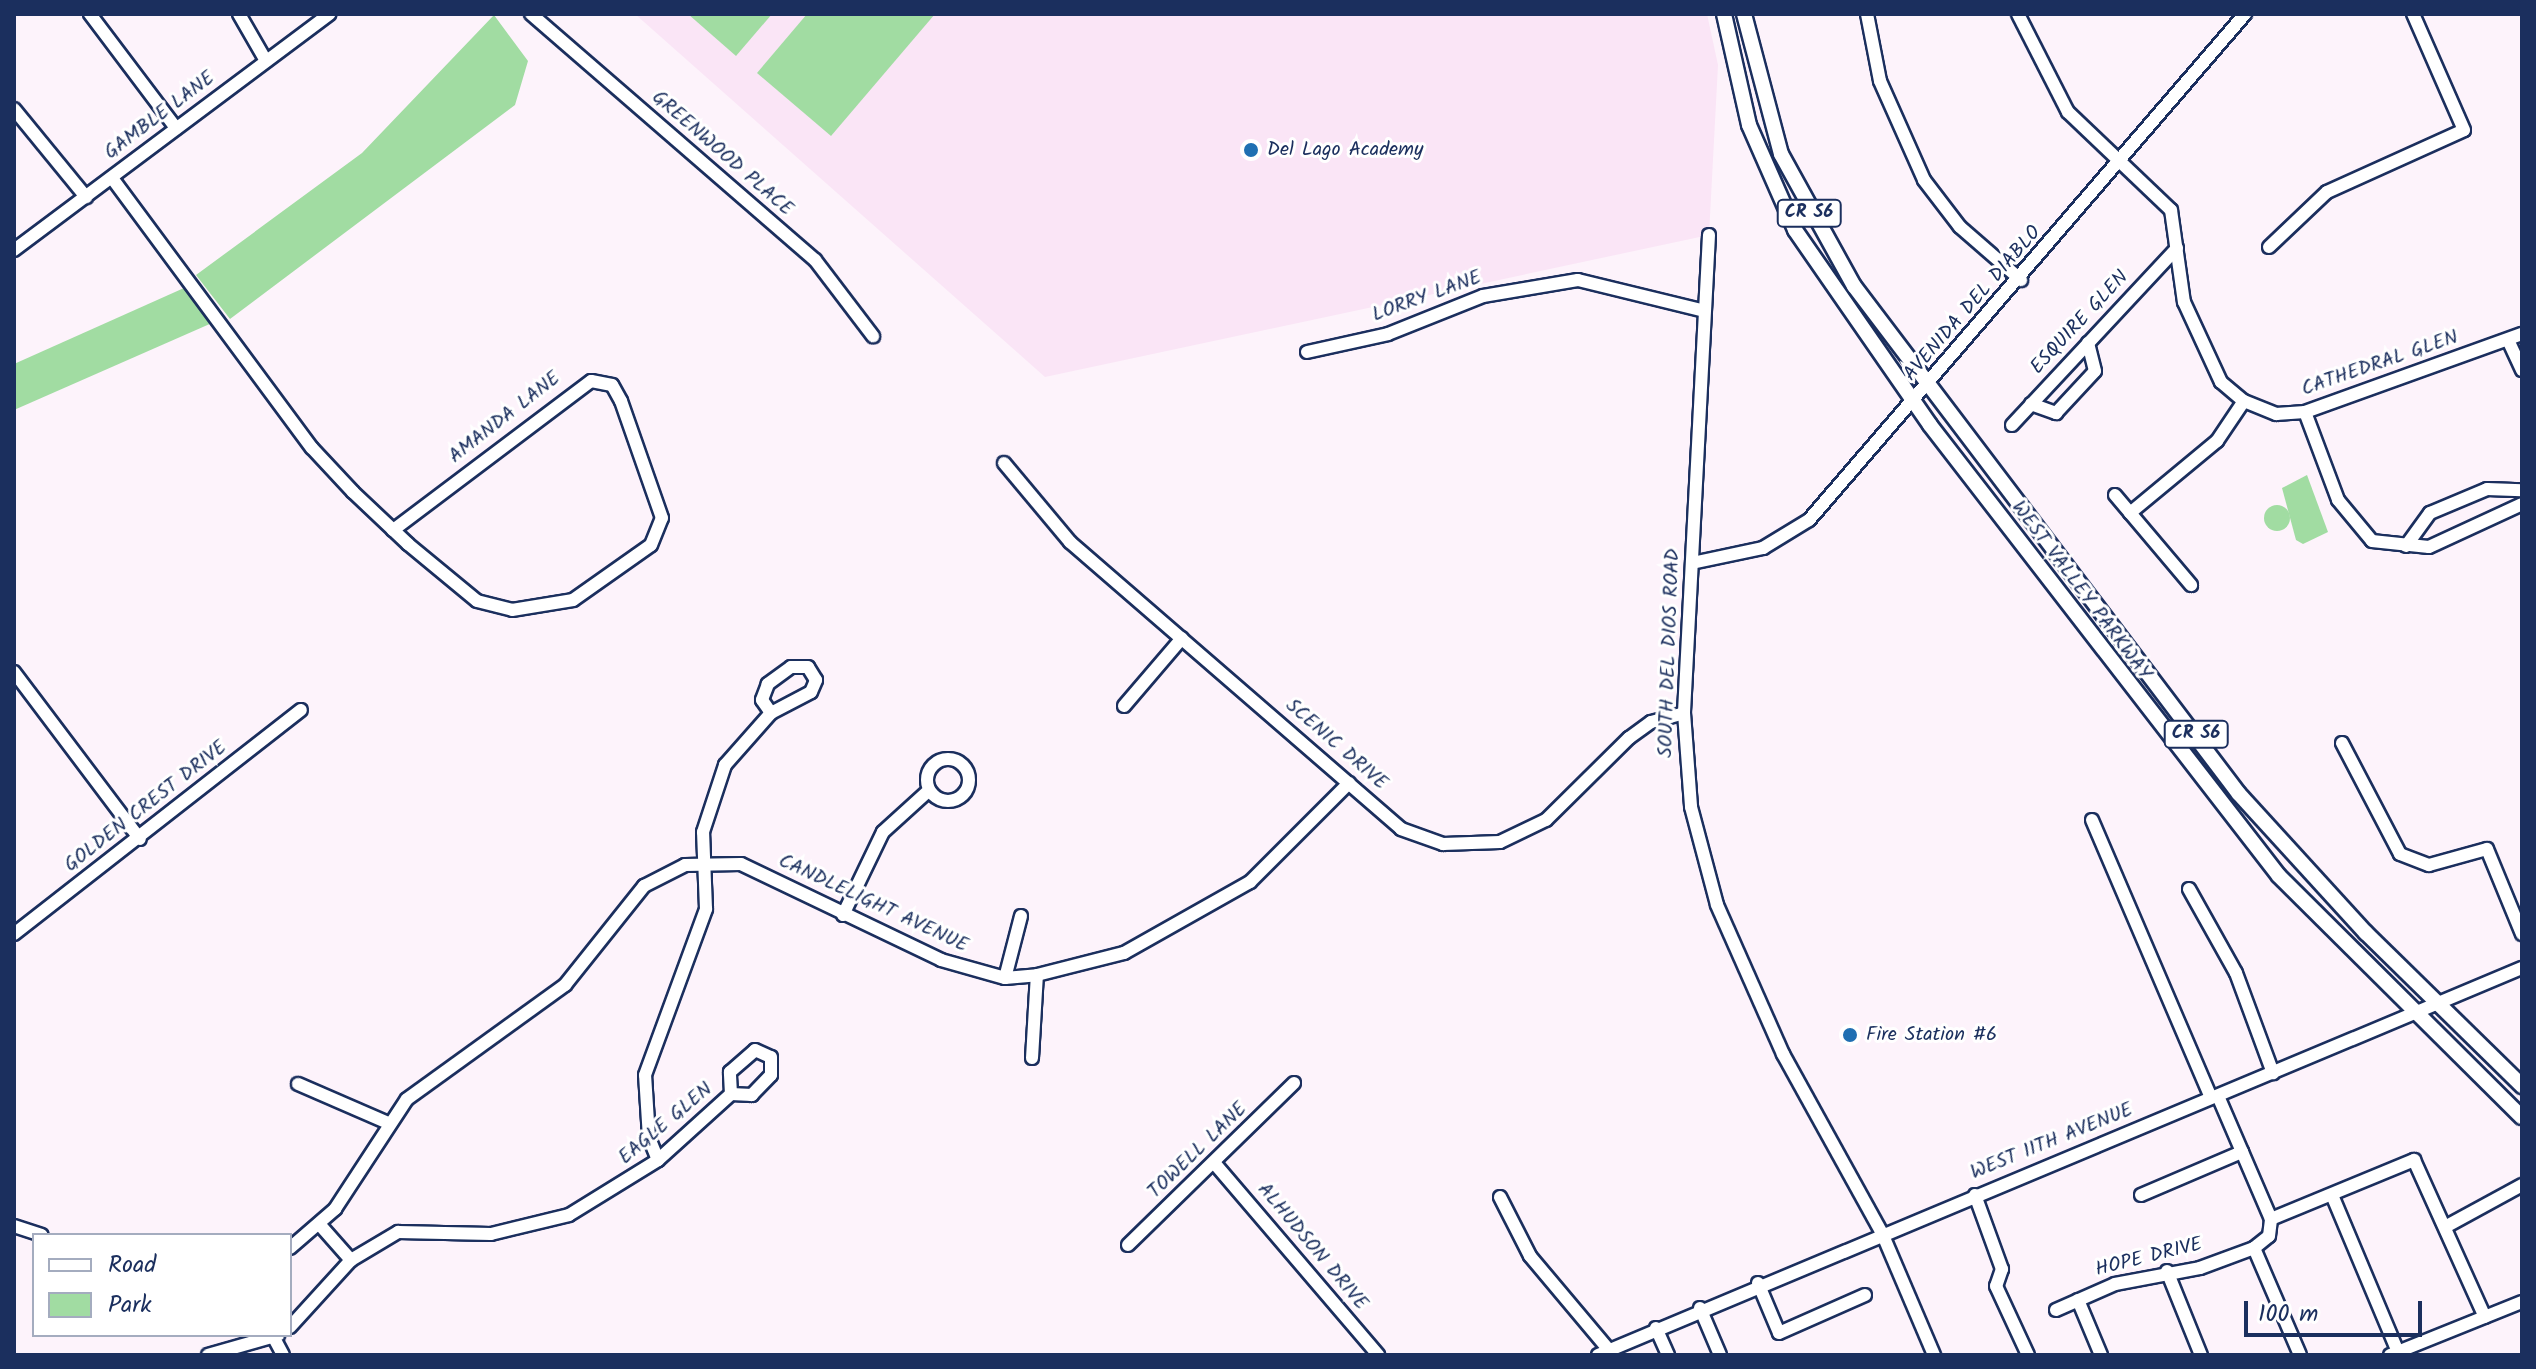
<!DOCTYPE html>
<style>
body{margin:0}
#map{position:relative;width:2536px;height:1369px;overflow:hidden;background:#fdf3fb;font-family:Kalam,sans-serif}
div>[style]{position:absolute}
.built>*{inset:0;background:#fae5f6}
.green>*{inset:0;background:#a1dca2}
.round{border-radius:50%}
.roads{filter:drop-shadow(2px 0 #1b2f5e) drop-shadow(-2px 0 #1b2f5e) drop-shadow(0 2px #1b2f5e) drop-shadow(0 -2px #1b2f5e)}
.minor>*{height:12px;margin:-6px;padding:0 6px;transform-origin:6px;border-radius:6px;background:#fff}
.minor>.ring{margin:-6px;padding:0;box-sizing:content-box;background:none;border:12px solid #fff;border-radius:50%}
.major>*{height:14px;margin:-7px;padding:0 7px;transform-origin:7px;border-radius:7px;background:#fff}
.dots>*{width:22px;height:22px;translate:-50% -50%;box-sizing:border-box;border:4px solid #fff;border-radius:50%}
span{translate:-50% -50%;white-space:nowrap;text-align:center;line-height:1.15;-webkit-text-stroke:6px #fff;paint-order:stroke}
.shield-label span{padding:2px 6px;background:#fff;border:2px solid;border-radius:6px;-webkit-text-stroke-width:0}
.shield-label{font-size:18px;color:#1b2f5e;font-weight:700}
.street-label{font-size:20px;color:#1b2f5e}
.poi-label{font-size:20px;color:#1b2f5e}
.left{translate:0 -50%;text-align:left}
.frame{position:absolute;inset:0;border:16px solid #1b2f5e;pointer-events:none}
.legend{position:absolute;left:32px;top:1233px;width:260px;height:104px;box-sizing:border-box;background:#fff;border:2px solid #a4acbf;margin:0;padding:10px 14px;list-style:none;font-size:24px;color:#1b2f5e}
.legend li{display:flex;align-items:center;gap:16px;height:40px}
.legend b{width:40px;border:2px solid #a4acbf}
.scale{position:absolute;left:2244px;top:1301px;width:178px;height:36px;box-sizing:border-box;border:4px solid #1b2f5e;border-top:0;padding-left:10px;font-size:24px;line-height:28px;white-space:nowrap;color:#1b2f5e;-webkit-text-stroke:6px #fff;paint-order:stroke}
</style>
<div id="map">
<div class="built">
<i style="clip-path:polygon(635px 14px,1707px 14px,1718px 65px,1709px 235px,1045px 377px)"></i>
</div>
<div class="green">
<i style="clip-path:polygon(688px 14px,772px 14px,736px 56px)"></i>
<i style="clip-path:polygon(807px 14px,935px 14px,831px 136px,757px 73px)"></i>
<i style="clip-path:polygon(494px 15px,528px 61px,515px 105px,230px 319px,196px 275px,362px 153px)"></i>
<i style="clip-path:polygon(184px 288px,212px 323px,14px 410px,14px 364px)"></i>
<i style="clip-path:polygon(2307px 475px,2328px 532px,2303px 544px,2296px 540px,2282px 488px)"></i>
<i class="round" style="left:2264px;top:505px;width:26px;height:26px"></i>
</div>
<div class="roads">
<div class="minor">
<i style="left:90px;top:14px;width:143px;rotate:53deg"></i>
<i style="left:239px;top:14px;width:54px;rotate:60.1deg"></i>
<i style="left:531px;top:14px;width:376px;rotate:40.9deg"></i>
<i style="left:815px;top:260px;width:96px;rotate:52.7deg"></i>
<i style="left:1867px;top:14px;width:68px;rotate:79deg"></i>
<i style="left:1880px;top:81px;width:108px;rotate:66deg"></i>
<i style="left:1924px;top:180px;width:59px;rotate:52.5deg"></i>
<i style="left:1960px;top:227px;width:81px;rotate:41deg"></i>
<i style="left:2018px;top:14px;width:110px;rotate:63deg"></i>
<i style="left:2068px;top:112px;width:142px;rotate:43.6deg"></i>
<i style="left:2171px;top:210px;width:93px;rotate:82deg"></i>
<i style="left:2184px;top:302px;width:88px;rotate:65.2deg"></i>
<i style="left:2221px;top:382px;width:30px;rotate:40deg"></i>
<i style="left:2244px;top:401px;width:35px;rotate:22deg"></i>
<i style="left:2276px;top:414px;width:29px;rotate:-4deg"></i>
<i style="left:2305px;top:412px;width:231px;rotate:-19.8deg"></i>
<i style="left:14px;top:109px;width:114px;rotate:50.7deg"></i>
<i style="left:112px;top:178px;width:336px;rotate:53.5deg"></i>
<i style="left:312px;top:448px;width:60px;rotate:47deg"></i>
<i style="left:353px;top:492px;width:76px;rotate:43.4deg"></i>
<i style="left:408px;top:544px;width:89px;rotate:39.6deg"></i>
<i style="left:477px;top:601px;width:36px;rotate:14deg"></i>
<i style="left:512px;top:610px;width:62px;rotate:-9.3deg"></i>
<i style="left:573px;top:600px;width:95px;rotate:-35.2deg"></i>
<i style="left:651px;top:545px;width:29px;rotate:-68deg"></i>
<i style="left:662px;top:518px;width:124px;rotate:-109.3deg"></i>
<i style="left:621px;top:401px;width:18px;rotate:-119deg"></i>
<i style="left:612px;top:385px;width:21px;rotate:-169deg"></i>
<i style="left:591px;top:381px;width:248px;rotate:143deg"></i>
<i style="left:1709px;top:235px;width:479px;rotate:93deg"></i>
<i style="left:1684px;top:713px;width:94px;rotate:85.7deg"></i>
<i style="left:1691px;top:807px;width:101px;rotate:75.1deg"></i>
<i style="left:1717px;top:905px;width:163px;rotate:66.1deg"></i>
<i style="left:1783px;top:1054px;width:205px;rotate:61.1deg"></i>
<i style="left:1882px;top:1233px;width:133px;rotate:66.9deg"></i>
<i style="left:2269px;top:247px;width:80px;rotate:-43.5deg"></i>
<i style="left:2327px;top:192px;width:150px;rotate:-24.3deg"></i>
<i style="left:2464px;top:130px;width:127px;rotate:-113.7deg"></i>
<i style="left:14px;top:250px;width:394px;rotate:-36.8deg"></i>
<i style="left:2509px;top:342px;width:31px;rotate:65deg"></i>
<i style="left:1307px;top:352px;width:83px;rotate:-12.5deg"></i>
<i style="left:1388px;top:334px;width:102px;rotate:-21.8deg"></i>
<i style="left:1483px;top:296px;width:96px;rotate:-9.6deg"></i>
<i style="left:1578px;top:280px;width:127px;rotate:13.7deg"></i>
<i style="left:2031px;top:404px;width:27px;rotate:20deg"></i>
<i style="left:2056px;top:413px;width:57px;rotate:-47.1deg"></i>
<i style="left:2095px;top:371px;width:29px;rotate:-104deg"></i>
<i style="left:2305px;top:412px;width:94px;rotate:69.4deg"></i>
<i style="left:2338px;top:500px;width:53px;rotate:50.3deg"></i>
<i style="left:2372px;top:541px;width:57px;rotate:6deg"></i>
<i style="left:2429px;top:547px;width:102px;rotate:-24.8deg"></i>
<i style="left:2012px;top:425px;width:242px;rotate:-47deg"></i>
<i style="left:1004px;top:463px;width:103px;rotate:50.1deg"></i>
<i style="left:1070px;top:542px;width:438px;rotate:40.9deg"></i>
<i style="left:1401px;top:829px;width:45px;rotate:19.7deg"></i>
<i style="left:1443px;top:844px;width:57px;rotate:-2deg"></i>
<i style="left:1500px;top:842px;width:51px;rotate:-25.6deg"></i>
<i style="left:1546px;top:820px;width:117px;rotate:-44.7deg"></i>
<i style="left:1629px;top:738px;width:27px;rotate:-36deg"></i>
<i style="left:1651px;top:722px;width:34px;rotate:-15deg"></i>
<i style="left:2115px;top:495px;width:118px;rotate:49.8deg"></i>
<i style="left:2130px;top:513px;width:113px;rotate:-39.6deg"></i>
<i style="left:2217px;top:441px;width:48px;rotate:-56deg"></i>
<i style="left:2406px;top:546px;width:41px;rotate:-54deg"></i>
<i style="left:2430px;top:513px;width:62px;rotate:-22.8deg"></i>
<i style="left:2487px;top:489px;width:35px;rotate:2deg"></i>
<i style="left:1692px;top:563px;width:73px;rotate:-11.9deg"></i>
<i style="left:1763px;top:548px;width:54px;rotate:-31.3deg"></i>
<i style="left:1809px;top:520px;width:668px;rotate:-49.25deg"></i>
<i style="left:14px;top:672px;width:209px;rotate:53deg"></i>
<i style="left:1124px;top:706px;width:89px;rotate:-49.5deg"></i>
<i style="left:2342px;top:743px;width:125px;rotate:62.4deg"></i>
<i style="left:2400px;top:854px;width:31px;rotate:21deg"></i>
<i style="left:2429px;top:865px;width:60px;rotate:-15.4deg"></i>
<i style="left:2487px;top:849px;width:92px;rotate:67.6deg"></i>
<i class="ring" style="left:927px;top:759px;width:30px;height:30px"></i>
<i style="left:2092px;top:820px;width:302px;rotate:66.8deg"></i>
<i style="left:2189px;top:889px;width:96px;rotate:60.8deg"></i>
<i style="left:2236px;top:973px;width:107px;rotate:69.7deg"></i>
<i style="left:843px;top:915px;width:92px;rotate:-64.3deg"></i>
<i style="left:883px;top:832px;width:58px;rotate:-42.2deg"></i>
<i style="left:14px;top:934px;width:364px;rotate:-38deg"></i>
<i style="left:1005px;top:978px;width:64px;rotate:-75.5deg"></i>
<i style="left:755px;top:1050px;width:17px;rotate:24deg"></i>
<i style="left:771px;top:1057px;width:18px;rotate:90deg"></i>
<i style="left:771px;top:1075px;width:28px;rotate:134deg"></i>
<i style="left:752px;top:1095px;width:21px;rotate:-177deg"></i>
<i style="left:731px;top:1094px;width:22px;rotate:-93deg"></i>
<i style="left:730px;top:1072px;width:33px;rotate:-41deg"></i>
<i style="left:1032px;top:1058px;width:83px;rotate:-86.6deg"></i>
<i style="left:298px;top:1084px;width:96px;rotate:23.4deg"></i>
<i style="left:2218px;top:1096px;width:134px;rotate:66.7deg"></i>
<i style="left:658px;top:1160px;width:24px;rotate:-112deg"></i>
<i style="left:649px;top:1138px;width:63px;rotate:-93.6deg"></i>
<i style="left:645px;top:1075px;width:177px;rotate:-69.8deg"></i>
<i style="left:706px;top:909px;width:77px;rotate:-92.2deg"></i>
<i style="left:703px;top:832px;width:71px;rotate:-71.8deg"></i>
<i style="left:725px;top:765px;width:69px;rotate:-48.5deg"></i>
<i style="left:771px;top:713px;width:45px;rotate:-27.7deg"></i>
<i style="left:811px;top:692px;width:13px;rotate:-67deg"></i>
<i style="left:816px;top:680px;width:15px;rotate:-122deg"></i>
<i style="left:808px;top:667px;width:17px;rotate:180deg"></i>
<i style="left:791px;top:667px;width:29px;rotate:144deg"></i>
<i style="left:768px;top:684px;width:17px;rotate:111deg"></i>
<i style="left:762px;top:700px;width:16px;rotate:55deg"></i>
<i style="left:1216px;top:1165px;width:250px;rotate:49.5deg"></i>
<i style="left:1975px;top:1195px;width:79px;rotate:70deg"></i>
<i style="left:2002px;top:1269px;width:18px;rotate:109deg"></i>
<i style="left:1996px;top:1286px;width:76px;rotate:65.1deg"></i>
<i style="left:2141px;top:1195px;width:110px;rotate:-23.1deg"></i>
<i style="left:2332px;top:1195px;width:170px;rotate:67.2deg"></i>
<i style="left:1500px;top:1197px;width:66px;rotate:63deg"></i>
<i style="left:1530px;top:1256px;width:123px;rotate:50deg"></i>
<i style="left:320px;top:1225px;width:47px;rotate:48.5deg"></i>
<i style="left:14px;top:1226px;width:29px;rotate:18deg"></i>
<i style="left:2445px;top:1227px;width:88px;rotate:-28.6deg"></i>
<i style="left:1128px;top:1245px;width:232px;rotate:-44.3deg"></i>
<i style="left:290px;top:1248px;width:60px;rotate:-40.9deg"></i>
<i style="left:335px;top:1209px;width:131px;rotate:-56.8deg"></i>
<i style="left:407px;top:1099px;width:195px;rotate:-35.8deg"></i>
<i style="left:565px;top:985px;width:127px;rotate:-51.4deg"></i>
<i style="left:644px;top:886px;width:46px;rotate:-27.1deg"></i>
<i style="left:685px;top:865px;width:56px;rotate:-1deg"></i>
<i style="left:741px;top:864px;width:222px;rotate:25.6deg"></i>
<i style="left:941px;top:960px;width:66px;rotate:15.7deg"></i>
<i style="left:1005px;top:978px;width:32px;rotate:-5deg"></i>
<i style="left:1037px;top:975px;width:90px;rotate:-14.2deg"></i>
<i style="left:1124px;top:953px;width:145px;rotate:-29.4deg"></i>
<i style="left:1250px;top:882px;width:140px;rotate:-45deg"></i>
<i style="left:2254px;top:1248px;width:116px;rotate:66.7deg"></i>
<i style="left:2167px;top:1271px;width:91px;rotate:68deg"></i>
<i style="left:1758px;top:1283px;width:54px;rotate:67.2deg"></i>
<i style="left:1779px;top:1333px;width:94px;rotate:-23.8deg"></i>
<i style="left:2078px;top:1300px;width:60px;rotate:67.3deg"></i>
<i style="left:1700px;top:1308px;width:51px;rotate:66.9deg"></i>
<i style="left:2056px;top:1310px;width:64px;rotate:-23.8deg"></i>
<i style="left:2115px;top:1284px;width:86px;rotate:-10.7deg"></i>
<i style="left:2200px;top:1268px;width:58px;rotate:-20.3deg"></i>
<i style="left:2254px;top:1248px;width:19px;rotate:-39deg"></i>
<i style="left:2269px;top:1236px;width:17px;rotate:-83deg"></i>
<i style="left:2271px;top:1219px;width:155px;rotate:-22.4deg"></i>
<i style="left:2414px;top:1160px;width:172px;rotate:65.7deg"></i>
<i style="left:290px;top:1327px;width:91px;rotate:-47.7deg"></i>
<i style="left:351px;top:1260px;width:55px;rotate:-30.8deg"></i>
<i style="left:398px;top:1232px;width:93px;rotate:1.2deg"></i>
<i style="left:491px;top:1234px;width:80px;rotate:-13.7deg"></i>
<i style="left:569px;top:1215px;width:105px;rotate:-31.7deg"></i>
<i style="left:658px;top:1160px;width:98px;rotate:-42.1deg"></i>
<i style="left:1656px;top:1328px;width:30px;rotate:66deg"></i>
<i style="left:274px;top:1338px;width:19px;rotate:62deg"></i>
<i style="left:208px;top:1355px;width:73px;rotate:-15.9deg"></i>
<i style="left:1598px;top:1355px;width:1002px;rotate:-22.73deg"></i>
<i style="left:2390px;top:1355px;width:142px;rotate:-21.9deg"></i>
</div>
<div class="major">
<i style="left:1724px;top:14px;width:114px;rotate:77.3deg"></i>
<i style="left:1749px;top:125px;width:115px;rotate:66.3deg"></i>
<i style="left:1795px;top:230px;width:237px;rotate:55.3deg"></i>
<i style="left:1930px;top:425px;width:570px;rotate:52.27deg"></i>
<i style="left:2279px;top:876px;width:342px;rotate:44.8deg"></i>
<i style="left:1744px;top:14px;width:145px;rotate:75.2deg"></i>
<i style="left:1781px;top:154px;width:151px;rotate:61.1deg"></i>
<i style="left:1854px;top:286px;width:637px;rotate:52.84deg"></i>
<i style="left:2239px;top:794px;width:188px;rotate:47.6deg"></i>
<i style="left:2366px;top:933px;width:219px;rotate:44.4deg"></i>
</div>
</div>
<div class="dots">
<i style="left:1251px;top:150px;background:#1f6fb2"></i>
<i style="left:1850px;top:1035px;background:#1f6fb2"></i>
</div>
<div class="shield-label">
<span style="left:1809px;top:213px">CR S6</span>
<span style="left:2196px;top:734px">CR S6</span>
</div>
<div class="street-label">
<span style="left:160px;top:116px;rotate:-37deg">GAMBLE LANE</span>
<span style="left:722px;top:154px;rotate:41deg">GREENWOOD PLACE</span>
<span style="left:1427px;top:297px;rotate:-20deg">LORRY LANE</span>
<span style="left:1973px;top:304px;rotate:-49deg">AVENIDA DEL DIABLO</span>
<span style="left:2080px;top:323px;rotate:-47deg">ESQUIRE GLEN</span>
<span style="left:2380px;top:364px;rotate:-19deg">CATHEDRAL GLEN</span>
<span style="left:505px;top:418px;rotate:-38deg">AMANDA LANE</span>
<span style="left:2081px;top:591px;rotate:53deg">WEST VALLEY PARKWAY</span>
<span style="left:1670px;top:653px;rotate:-88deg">SOUTH DEL DIOS ROAD</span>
<span style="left:1336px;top:745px;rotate:41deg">SCENIC DRIVE</span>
<span style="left:146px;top:807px;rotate:-38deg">GOLDEN CREST DRIVE</span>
<span style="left:873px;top:904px;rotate:25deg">CANDLELIGHT AVENUE</span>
<span style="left:666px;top:1124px;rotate:-40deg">EAGLE GLEN</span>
<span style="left:2052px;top:1142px;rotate:-22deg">WEST 11TH AVENUE</span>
<span style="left:1198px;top:1151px;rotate:-44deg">TOWELL LANE</span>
<span style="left:1312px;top:1247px;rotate:50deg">ALHUDSON DRIVE</span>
<span style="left:2149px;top:1258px;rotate:-14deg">HOPE DRIVE</span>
</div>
<div class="poi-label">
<span class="left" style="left:1267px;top:150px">Del Lago Academy</span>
<span class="left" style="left:1866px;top:1035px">Fire Station #6</span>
</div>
<div class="frame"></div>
<ul class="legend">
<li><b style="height:10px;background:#fff"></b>Road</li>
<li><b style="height:22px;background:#a1dca2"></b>Park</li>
</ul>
<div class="scale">100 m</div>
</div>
